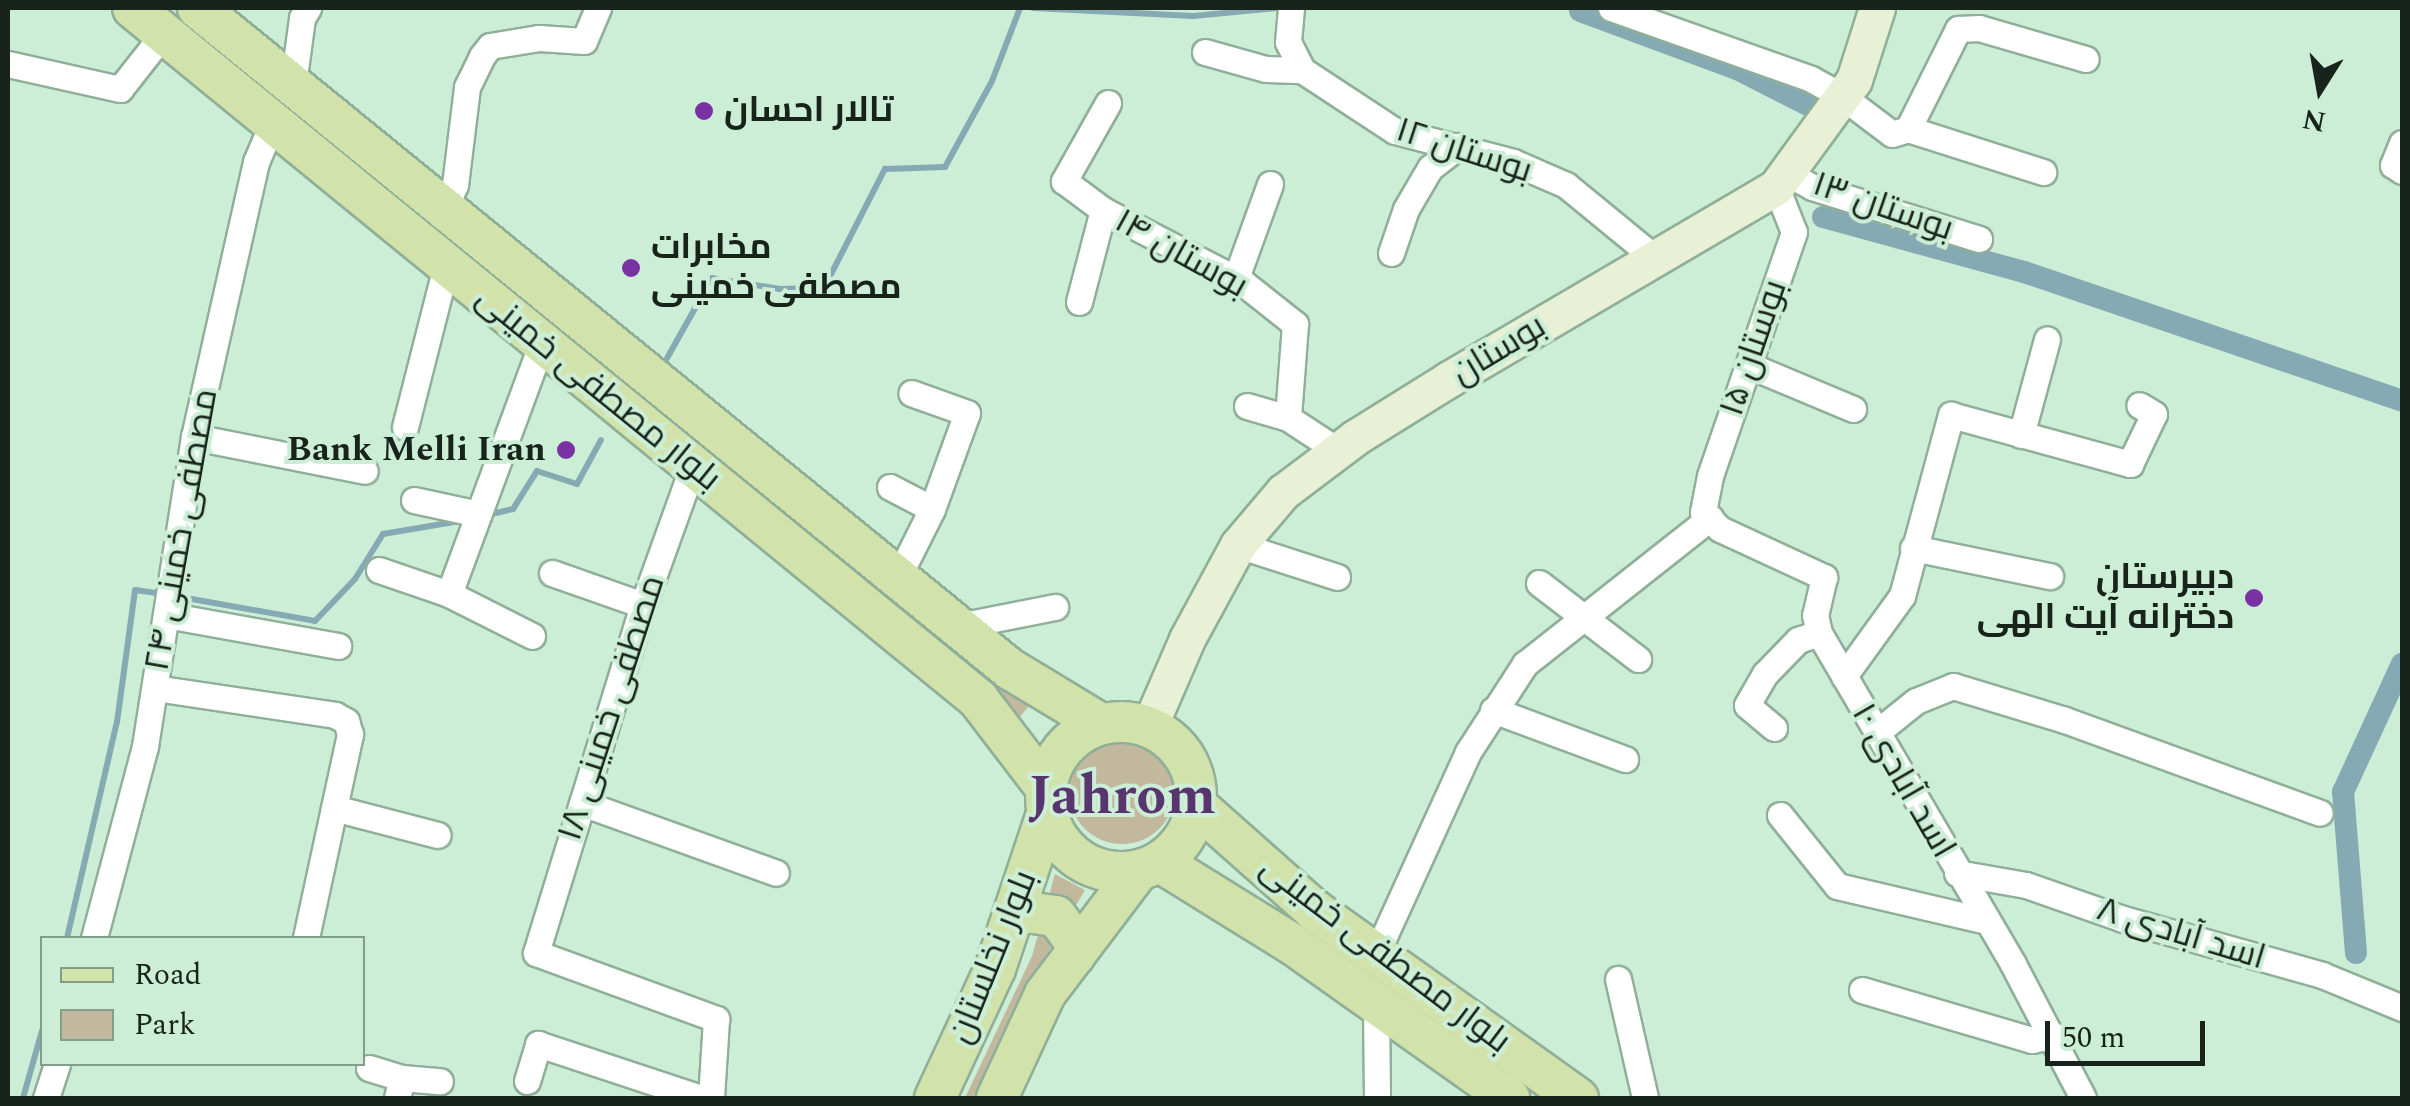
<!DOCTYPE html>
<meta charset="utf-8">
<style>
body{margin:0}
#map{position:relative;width:2410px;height:1106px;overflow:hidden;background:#cdeed6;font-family:Spectral,Cairo,serif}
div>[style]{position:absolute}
.green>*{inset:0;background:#c1b89d}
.round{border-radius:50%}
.stream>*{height:6px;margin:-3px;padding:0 3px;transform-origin:3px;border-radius:3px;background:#85aab4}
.canal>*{height:22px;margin:-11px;padding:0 11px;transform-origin:11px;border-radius:11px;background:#85aab4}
.roads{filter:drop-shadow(2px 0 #90af99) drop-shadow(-2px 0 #90af99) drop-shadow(0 2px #90af99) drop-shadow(0 -2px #90af99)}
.minor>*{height:25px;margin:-12.5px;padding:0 12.5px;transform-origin:12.5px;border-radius:12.5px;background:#fff}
.secondary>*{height:35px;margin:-17.5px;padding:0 17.5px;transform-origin:17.5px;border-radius:17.5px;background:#e8f1d5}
.primary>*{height:40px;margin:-20px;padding:0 20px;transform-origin:20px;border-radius:20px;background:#d1e2aa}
.primary>.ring{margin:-20px;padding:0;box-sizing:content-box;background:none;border:40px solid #d1e2aa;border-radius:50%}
.dots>*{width:28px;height:28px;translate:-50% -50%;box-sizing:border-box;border:5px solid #cdeed6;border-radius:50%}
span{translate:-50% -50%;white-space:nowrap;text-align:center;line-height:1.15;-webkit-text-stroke:8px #cdeed6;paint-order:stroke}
.poi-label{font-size:35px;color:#17231b;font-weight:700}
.left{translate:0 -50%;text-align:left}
.right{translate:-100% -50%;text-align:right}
.street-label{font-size:35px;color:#17231b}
.town-label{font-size:55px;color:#58356e;font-weight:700}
.frame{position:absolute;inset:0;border:10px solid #17231b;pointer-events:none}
.legend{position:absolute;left:40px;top:936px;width:325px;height:130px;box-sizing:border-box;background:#cdeed6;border:2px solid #849d8b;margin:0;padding:12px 18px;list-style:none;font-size:30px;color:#17231b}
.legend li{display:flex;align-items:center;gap:20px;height:50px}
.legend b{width:50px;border:2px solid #849d8b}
.north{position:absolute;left:2270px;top:40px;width:100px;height:100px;-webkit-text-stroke:8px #cdeed6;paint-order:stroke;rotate:191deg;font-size:28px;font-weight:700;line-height:40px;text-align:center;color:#17231b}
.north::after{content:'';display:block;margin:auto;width:35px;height:45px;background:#17231b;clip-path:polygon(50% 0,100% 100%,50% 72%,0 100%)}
.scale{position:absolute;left:2045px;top:1021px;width:160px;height:45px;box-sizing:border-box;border:5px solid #17231b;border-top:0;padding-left:12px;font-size:30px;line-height:35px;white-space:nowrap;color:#17231b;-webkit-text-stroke:8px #cdeed6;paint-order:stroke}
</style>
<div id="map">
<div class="green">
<i style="clip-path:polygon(188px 20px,610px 372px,1030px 704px,1017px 721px,178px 30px)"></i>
<i class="round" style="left:1069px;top:738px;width:106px;height:106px"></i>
<i style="clip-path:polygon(1055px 874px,1085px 890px,1043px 961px,978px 1098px,965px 1098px,1032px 956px)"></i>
</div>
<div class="stream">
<i style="left:1033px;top:8px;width:160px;rotate:2.9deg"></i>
<i style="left:1193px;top:16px;width:84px;rotate:-5.4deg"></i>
<i style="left:666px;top:360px;width:94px;rotate:-60.7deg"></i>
<i style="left:712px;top:278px;width:69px;rotate:9.2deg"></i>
<i style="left:780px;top:289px;width:44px;rotate:-1.3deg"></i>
<i style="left:824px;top:288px;width:134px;rotate:-62.9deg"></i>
<i style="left:885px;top:169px;width:60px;rotate:-1.9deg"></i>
<i style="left:945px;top:167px;width:98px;rotate:-61.3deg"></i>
<i style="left:992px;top:81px;width:78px;rotate:-69deg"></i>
<i style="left:487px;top:515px;width:27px;rotate:-13deg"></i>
<i style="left:513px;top:509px;width:45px;rotate:-57.7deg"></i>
<i style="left:537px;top:471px;width:42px;rotate:18deg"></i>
<i style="left:577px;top:484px;width:50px;rotate:-61.4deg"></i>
<i style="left:175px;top:596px;width:142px;rotate:10.1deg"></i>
<i style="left:315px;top:621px;width:58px;rotate:-46.4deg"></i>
<i style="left:355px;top:579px;width:53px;rotate:-58.1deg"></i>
<i style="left:383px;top:534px;width:78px;rotate:-9.6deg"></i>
<i style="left:67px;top:938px;width:222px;rotate:-77deg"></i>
<i style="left:117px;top:722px;width:133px;rotate:-82.2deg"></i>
<i style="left:135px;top:590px;width:28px;rotate:8deg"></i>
<i style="left:23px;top:1098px;width:70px;rotate:-74.2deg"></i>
</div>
<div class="canal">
<i style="left:1580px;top:11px;width:167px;rotate:20.3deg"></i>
<i style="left:1737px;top:69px;width:80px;rotate:26.9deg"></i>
<i style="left:1823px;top:217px;width:208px;rotate:15.3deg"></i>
<i style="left:2024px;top:272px;width:399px;rotate:18.8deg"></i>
<i style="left:2356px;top:953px;width:162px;rotate:-94.6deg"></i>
<i style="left:2343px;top:792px;width:141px;rotate:-65.3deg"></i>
</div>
<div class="roads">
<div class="minor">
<i style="left:1291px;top:8px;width:34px;rotate:95deg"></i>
<i style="left:1288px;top:42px;width:31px;rotate:63deg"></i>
<i style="left:1611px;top:8px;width:212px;rotate:19.5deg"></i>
<i style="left:1811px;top:79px;width:37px;rotate:29deg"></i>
<i style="left:1843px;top:97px;width:61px;rotate:37.1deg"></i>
<i style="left:1892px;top:134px;width:17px;rotate:-17deg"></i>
<i style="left:1908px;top:129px;width:142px;rotate:17.7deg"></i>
<i style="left:1205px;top:52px;width:63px;rotate:15.6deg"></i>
<i style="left:1266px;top:69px;width:36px;rotate:2deg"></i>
<i style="left:1302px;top:70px;width:111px;rotate:33.3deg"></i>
<i style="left:1395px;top:131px;width:122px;rotate:14.7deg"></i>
<i style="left:1513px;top:162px;width:58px;rotate:23.5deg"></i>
<i style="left:1566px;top:185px;width:115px;rotate:39.4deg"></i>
<i style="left:8px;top:64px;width:115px;rotate:12.6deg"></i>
<i style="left:120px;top:89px;width:71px;rotate:-51.8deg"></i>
<i style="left:293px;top:84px;width:67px;rotate:-82.2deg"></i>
<i style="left:302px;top:18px;width:12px;rotate:-59deg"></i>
<i style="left:1108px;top:103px;width:90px;rotate:119.4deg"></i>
<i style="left:1064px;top:181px;width:49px;rotate:36.6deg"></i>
<i style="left:1103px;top:210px;width:157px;rotate:27.4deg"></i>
<i style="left:1242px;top:282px;width:68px;rotate:38.4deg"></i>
<i style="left:1295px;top:324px;width:94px;rotate:94.3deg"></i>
<i style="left:1908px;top:129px;width:112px;rotate:-63.4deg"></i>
<i style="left:1958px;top:29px;width:21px;rotate:-3deg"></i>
<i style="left:1979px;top:28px;width:111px;rotate:16.2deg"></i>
<i style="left:2402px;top:143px;width:24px;rotate:112deg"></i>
<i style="left:2393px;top:165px;width:11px;rotate:34deg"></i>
<i style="left:1787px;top:173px;width:29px;rotate:29deg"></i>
<i style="left:1812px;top:187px;width:175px;rotate:17.3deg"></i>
<i style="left:1776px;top:187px;width:48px;rotate:68.2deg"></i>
<i style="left:1794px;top:232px;width:258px;rotate:109deg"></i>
<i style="left:1710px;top:476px;width:37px;rotate:101deg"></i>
<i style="left:1703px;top:512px;width:24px;rotate:45deg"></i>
<i style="left:1720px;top:529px;width:115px;rotate:24.8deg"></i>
<i style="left:1824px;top:577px;width:39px;rotate:103deg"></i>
<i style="left:1815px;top:615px;width:18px;rotate:77deg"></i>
<i style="left:1819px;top:633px;width:384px;rotate:59.6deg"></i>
<i style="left:2013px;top:964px;width:151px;rotate:62.4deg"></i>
<i style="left:445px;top:208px;width:25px;rotate:-67deg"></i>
<i style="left:455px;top:185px;width:99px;rotate:-83deg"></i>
<i style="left:467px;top:87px;width:34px;rotate:-64deg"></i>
<i style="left:482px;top:56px;width:13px;rotate:-51deg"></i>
<i style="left:490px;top:46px;width:50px;rotate:-9.3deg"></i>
<i style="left:539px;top:38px;width:45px;rotate:3.8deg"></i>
<i style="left:584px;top:41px;width:36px;rotate:-67deg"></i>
<i style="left:1391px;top:253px;width:46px;rotate:-71.2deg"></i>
<i style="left:1406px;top:209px;width:48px;rotate:-59.7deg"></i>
<i style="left:1430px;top:168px;width:36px;rotate:-38deg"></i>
<i style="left:1236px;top:278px;width:100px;rotate:-70.1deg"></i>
<i style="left:1079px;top:302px;width:95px;rotate:-75.4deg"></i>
<i style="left:1748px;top:365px;width:114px;rotate:22.7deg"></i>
<i style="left:1247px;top:406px;width:43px;rotate:16.3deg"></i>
<i style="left:1288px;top:418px;width:62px;rotate:33.2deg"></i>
<i style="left:405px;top:427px;width:166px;rotate:-75.7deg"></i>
<i style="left:2021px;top:435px;width:99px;rotate:-74.8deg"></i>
<i style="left:194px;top:437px;width:174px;rotate:11.2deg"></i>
<i style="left:693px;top:466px;width:148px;rotate:109.8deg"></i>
<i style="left:643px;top:605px;width:364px;rotate:107.1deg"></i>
<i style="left:536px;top:953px;width:192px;rotate:20.1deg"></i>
<i style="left:716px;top:1019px;width:79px;rotate:93.6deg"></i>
<i style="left:890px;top:487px;width:47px;rotate:27.6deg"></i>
<i style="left:414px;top:500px;width:66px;rotate:12.3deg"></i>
<i style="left:1238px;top:545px;width:104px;rotate:17.9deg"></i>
<i style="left:1913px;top:548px;width:140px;rotate:11.6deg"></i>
<i style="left:379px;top:570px;width:74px;rotate:18.9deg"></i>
<i style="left:449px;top:594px;width:93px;rotate:26.8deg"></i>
<i style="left:552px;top:573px;width:96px;rotate:19.4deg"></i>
<i style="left:898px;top:577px;width:76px;rotate:-63.4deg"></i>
<i style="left:932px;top:509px;width:102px;rotate:-70deg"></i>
<i style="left:967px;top:413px;width:59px;rotate:-160.3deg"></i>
<i style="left:1539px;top:583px;width:125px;rotate:37.5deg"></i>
<i style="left:449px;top:594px;width:269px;rotate:-69.7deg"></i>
<i style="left:166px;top:615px;width:175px;rotate:10.2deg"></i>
<i style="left:958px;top:626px;width:99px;rotate:-11.1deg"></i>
<i style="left:1844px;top:676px;width:99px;rotate:-54.1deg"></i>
<i style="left:1902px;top:596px;width:188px;rotate:-74.9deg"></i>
<i style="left:1951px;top:415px;width:186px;rotate:15.3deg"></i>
<i style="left:2130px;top:464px;width:55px;rotate:-64.4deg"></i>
<i style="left:2154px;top:414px;width:17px;rotate:-149deg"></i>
<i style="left:155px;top:688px;width:182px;rotate:8.5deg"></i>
<i style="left:335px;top:715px;width:13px;rotate:29deg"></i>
<i style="left:346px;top:721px;width:14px;rotate:73deg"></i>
<i style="left:350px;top:734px;width:209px;rotate:102.2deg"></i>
<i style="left:1493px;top:710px;width:141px;rotate:20.4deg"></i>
<i style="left:1774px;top:728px;width:35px;rotate:-140deg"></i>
<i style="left:1747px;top:705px;width:36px;rotate:-60deg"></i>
<i style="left:1765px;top:674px;width:47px;rotate:-45.9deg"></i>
<i style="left:1798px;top:640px;width:22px;rotate:-18deg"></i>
<i style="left:1876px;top:733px;width:51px;rotate:-38.7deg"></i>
<i style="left:1916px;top:701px;width:40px;rotate:-22deg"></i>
<i style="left:1953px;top:686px;width:117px;rotate:16.9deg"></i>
<i style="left:2065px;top:720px;width:271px;rotate:20deg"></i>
<i style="left:582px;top:803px;width:206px;rotate:19.8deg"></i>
<i style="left:334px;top:808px;width:107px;rotate:14.6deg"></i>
<i style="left:1780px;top:815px;width:91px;rotate:51.2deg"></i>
<i style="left:1837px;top:886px;width:153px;rotate:13.2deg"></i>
<i style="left:1957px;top:873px;width:70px;rotate:9.9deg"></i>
<i style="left:2026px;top:885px;width:103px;rotate:19.3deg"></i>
<i style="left:2123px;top:919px;width:207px;rotate:15.7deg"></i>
<i style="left:2322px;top:975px;width:87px;rotate:22.4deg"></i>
<i style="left:94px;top:938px;width:199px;rotate:-75.1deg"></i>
<i style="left:145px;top:746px;width:313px;rotate:-81deg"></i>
<i style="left:194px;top:437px;width:282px;rotate:-77.3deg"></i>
<i style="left:256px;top:162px;width:43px;rotate:-67deg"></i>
<i style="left:1376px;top:954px;width:222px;rotate:-65.5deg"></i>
<i style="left:1468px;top:752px;width:105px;rotate:-57.1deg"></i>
<i style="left:1525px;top:664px;width:236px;rotate:-38.3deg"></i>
<i style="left:1618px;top:979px;width:122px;rotate:77.2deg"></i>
<i style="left:1862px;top:990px;width:177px;rotate:16.4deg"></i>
<i style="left:2032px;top:1040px;width:22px;rotate:-13deg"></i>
<i style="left:1376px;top:1003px;width:95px;rotate:89.4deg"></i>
<i style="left:369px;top:1068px;width:34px;rotate:17deg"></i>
<i style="left:402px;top:1078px;width:21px;rotate:104deg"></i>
<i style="left:402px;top:1078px;width:38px;rotate:5deg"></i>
<i style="left:527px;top:1081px;width:39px;rotate:-73deg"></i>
<i style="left:538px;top:1044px;width:172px;rotate:18.3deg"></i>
<i style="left:46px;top:1098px;width:36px;rotate:-72deg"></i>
</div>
<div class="secondary">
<i style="left:1149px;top:727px;width:96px;rotate:-66.6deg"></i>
<i style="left:1187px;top:639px;width:107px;rotate:-61.5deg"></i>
<i style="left:1238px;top:545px;width:70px;rotate:-49.7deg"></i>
<i style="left:1283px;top:492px;width:91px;rotate:-37deg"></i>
<i style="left:1356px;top:437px;width:110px;rotate:-31.9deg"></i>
<i style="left:1449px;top:379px;width:379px;rotate:-30.4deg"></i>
<i style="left:1776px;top:187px;width:132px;rotate:-53.9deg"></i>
<i style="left:1854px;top:80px;width:76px;rotate:-72.3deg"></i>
</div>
<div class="primary">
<i style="left:133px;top:8px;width:1092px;rotate:39.27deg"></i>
<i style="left:978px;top:699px;width:112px;rotate:52.6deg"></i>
<i style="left:198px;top:8px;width:1047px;rotate:39.15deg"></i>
<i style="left:1010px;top:669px;width:106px;rotate:31.1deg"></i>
<i class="ring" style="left:1046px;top:722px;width:110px;height:110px"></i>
<i style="left:1197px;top:806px;width:157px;rotate:41.6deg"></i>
<i style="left:1314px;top:910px;width:324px;rotate:35.5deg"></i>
<i style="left:1160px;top:862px;width:158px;rotate:31.8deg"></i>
<i style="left:1294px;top:945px;width:264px;rotate:35.4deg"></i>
<i style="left:1013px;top:918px;width:14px;rotate:-25deg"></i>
<i style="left:1026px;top:912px;width:30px;rotate:8deg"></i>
<i style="left:1056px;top:916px;width:30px;rotate:53deg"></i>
<i style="left:1074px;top:940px;width:15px;rotate:86deg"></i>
<i style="left:935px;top:1098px;width:142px;rotate:-65.1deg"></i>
<i style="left:995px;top:969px;width:163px;rotate:-71.5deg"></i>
<i style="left:997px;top:1098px;width:115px;rotate:-65.2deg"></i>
<i style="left:1045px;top:994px;width:154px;rotate:-52.9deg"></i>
</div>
</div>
<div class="dots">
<i style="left:704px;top:111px;background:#7a31a3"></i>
<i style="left:631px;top:268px;background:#7a31a3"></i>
<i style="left:566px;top:450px;background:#7a31a3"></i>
<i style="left:2254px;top:598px;background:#7a31a3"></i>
</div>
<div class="poi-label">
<span class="left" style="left:724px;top:111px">تالار احسان</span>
<span class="left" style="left:651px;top:268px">مخابرات<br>مصطفی خمینی</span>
<span class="right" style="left:546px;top:450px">Bank Melli Iran</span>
<span class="right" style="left:2234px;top:598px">دبیرستان<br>دخترانه آیت الهی</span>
</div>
<div class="street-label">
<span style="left:1464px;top:151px;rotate:18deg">۱۲ بوستان</span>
<span style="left:1883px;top:207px;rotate:19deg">بوستان ۱۳</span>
<span style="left:1181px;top:254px;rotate:29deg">بوستان ۱۴</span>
<span style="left:1754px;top:348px;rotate:-71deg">بوستان ۱۵</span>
<span style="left:1499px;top:350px;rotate:-31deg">بوستان</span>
<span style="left:598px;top:389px;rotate:39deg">بلوار مصطفی خمینی</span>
<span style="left:182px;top:530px;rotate:-80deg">مصطفی خمینی ۲۴</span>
<span style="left:612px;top:708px;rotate:-72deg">مصطفی خمینی ۱۸</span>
<span style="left:1903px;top:781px;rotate:60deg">اسد آبادی ۱۰</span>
<span style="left:2181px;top:934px;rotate:17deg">اسد آبادی ۸</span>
<span style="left:1385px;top:955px;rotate:37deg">بلوار مصطفی خمینی</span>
<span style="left:993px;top:957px;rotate:-68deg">بلوار نخلستان</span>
</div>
<div class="town-label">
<span style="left:1122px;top:797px">Jahrom</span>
</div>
<div class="frame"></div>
<ul class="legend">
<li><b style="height:12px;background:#d1e2aa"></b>Road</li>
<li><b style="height:28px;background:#c1b89d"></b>Park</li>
</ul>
<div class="north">N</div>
<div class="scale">50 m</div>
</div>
